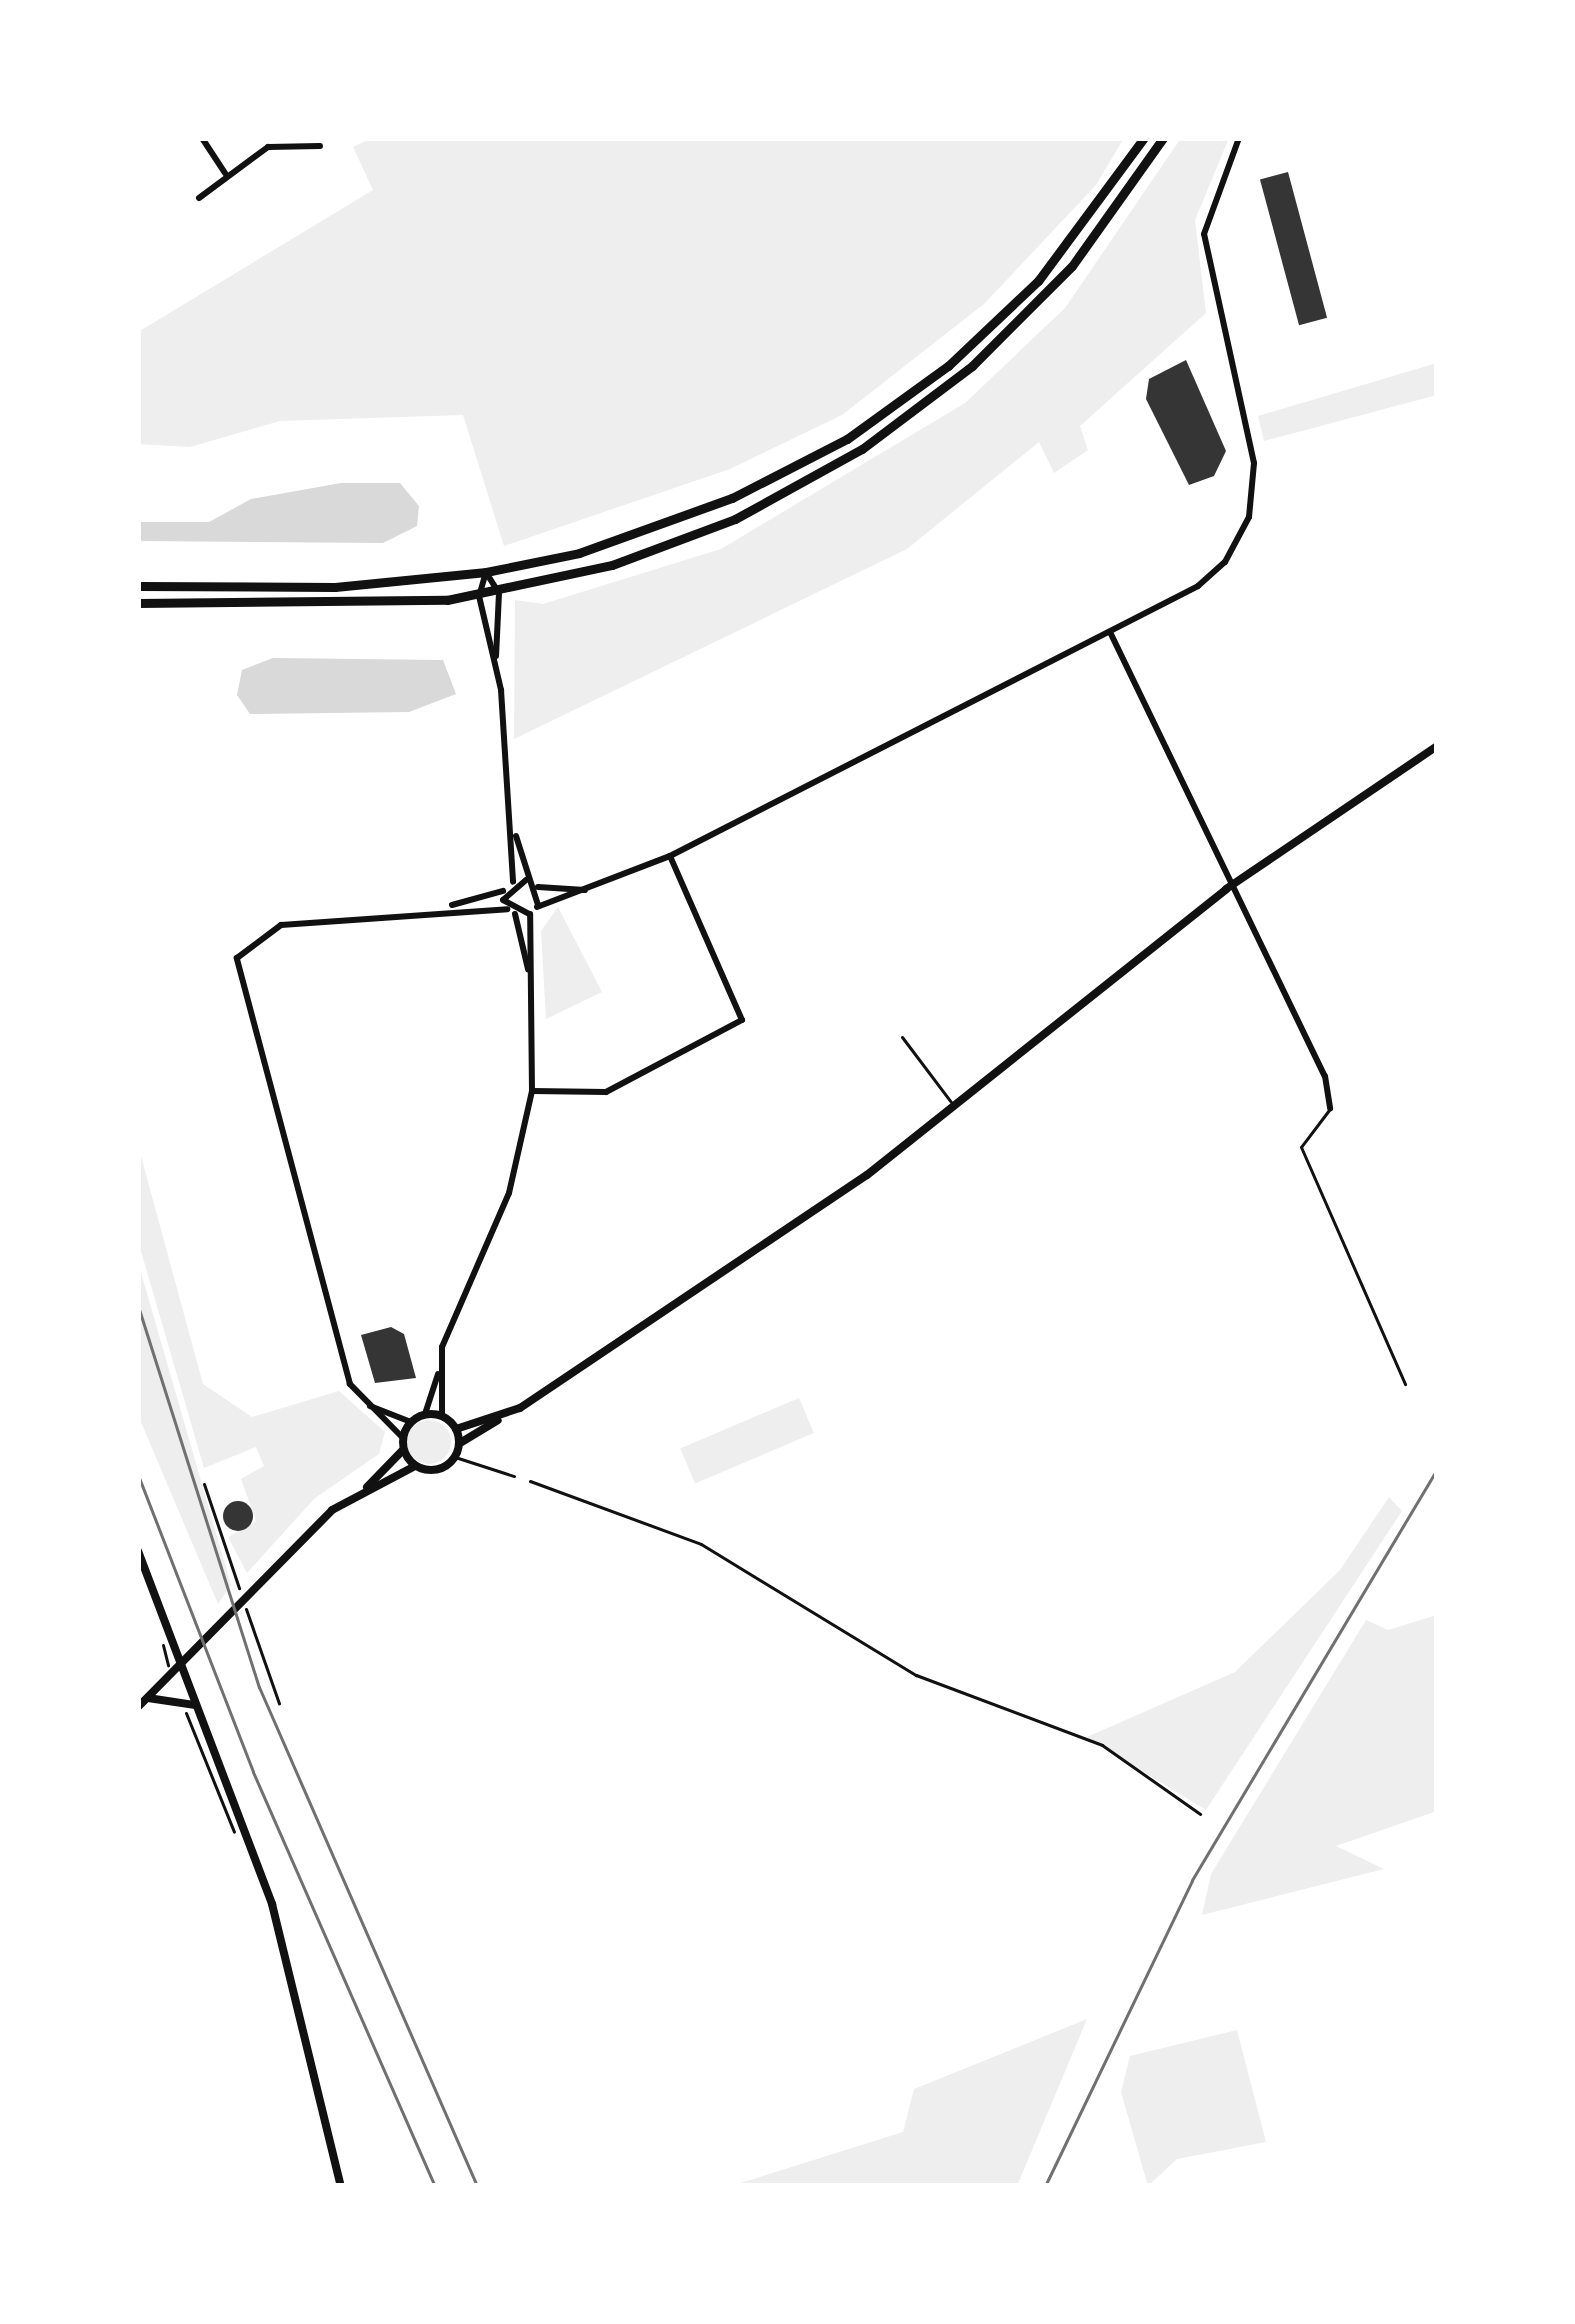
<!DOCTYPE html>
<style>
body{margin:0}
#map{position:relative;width:1575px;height:2324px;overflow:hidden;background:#fff;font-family:Rubik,sans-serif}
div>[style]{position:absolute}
.green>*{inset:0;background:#eee;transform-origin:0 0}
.round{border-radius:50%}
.water>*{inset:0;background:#d9d9d9}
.building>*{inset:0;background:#353535;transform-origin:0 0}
.path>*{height:3px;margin:-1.5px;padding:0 1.5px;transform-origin:1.5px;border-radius:1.5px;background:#111}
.service>*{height:3px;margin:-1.5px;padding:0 1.5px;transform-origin:1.5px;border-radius:1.5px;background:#111}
.minor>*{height:6px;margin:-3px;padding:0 3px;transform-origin:3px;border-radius:3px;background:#111}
.tertiary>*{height:8px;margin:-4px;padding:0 4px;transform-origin:4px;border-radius:4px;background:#111}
.tertiary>.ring{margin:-4px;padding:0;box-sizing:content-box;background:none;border:8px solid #111;border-radius:50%}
.secondary>*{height:8px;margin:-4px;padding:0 4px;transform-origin:4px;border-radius:4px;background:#111}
.primary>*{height:9px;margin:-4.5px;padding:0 4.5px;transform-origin:4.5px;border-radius:4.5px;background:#111}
.tram>*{height:3px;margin:-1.5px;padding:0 1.5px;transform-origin:1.5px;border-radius:1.5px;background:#707070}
.rail>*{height:3px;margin:-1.5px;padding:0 1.5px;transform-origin:1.5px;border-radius:1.5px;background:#707070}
span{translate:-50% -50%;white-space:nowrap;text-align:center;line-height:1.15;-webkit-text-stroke:9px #fff;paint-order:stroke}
.frame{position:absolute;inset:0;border:141px solid #fff;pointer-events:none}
</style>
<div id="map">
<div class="green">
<i style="clip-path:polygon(372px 138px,1124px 138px,1096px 185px,984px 304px,842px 415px,730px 469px,504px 546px,463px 415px,280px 421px,190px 447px,138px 444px,138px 332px,373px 190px,353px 147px)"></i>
<i style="clip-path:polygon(1181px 138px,1229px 138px,1195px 220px,1206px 313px,1080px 426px,1088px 450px,1054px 473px,1039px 442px,907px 549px,514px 739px,515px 600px,543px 604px,721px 549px,965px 403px,1065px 308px)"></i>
<i style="clip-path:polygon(1437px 363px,1437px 395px,1264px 441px,1258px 416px)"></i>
<i style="clip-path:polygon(558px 907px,602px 992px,546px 1019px,541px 931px)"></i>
<i style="clip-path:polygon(138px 1145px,203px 1384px,252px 1417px,339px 1391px,385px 1432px,379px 1454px,315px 1498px,247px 1573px,228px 1537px,256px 1521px,241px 1479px,264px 1466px,256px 1447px,204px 1468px,138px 1241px)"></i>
<i style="clip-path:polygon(138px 1262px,231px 1585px,218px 1604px,138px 1415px)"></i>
<i style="left:799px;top:1398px;width:38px;height:129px;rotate:67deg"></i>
<i class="round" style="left:407px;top:1420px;width:44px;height:44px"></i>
<i style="clip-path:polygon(1389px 1497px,1402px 1511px,1206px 1810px,1087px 1737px,1235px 1672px,1340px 1570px)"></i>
<i style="clip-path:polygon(1437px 1615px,1437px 1811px,1336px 1846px,1384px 1869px,1202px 1915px,1211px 1874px,1366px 1620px,1388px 1630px)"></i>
<i style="clip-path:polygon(1087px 2019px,1017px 2186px,731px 2186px,903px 2132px,914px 2089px)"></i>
<i style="clip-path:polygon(1237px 2030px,1266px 2142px,1177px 2159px,1148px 2186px,1121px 2092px,1130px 2056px)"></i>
</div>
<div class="water">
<i style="clip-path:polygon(341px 483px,400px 483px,419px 506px,417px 526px,383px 543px,140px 541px,140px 522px,209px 522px,251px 499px)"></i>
<i style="clip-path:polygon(273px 658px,443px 660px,456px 694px,409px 712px,250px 714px,237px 695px,242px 670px)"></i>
</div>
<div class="building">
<i style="left:1288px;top:172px;width:151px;height:29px;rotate:75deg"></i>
<i style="clip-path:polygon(1186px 360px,1226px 451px,1214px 476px,1189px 485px,1146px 399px,1149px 379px)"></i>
<i style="clip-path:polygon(391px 1327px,404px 1334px,416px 1378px,375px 1383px,361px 1335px)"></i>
<i class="round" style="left:223px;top:1501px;width:30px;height:30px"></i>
</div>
<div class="path">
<i style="left:530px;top:1481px;width:182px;rotate:20.2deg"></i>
<i style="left:701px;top:1544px;width:252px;rotate:31.4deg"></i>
<i style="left:916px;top:1675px;width:199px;rotate:20.6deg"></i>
<i style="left:1102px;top:1745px;width:120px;rotate:35.1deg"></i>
<i style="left:204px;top:1484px;width:110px;rotate:71.4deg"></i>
<i style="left:246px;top:1609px;width:100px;rotate:70.7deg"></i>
<i style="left:163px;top:1645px;width:21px;rotate:76deg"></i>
<i style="left:186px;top:1713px;width:128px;rotate:68deg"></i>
</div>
<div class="service">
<i style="left:902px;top:1037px;width:81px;rotate:53deg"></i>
<i style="left:1329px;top:1110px;width:46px;rotate:127.1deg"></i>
<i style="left:1301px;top:1147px;width:259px;rotate:66.3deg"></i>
<i style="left:455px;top:1457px;width:62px;rotate:17.9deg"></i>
</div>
<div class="minor">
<i style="left:202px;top:138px;width:42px;rotate:56.7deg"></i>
<i style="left:199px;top:198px;width:86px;rotate:-36.5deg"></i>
<i style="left:268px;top:147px;width:52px;rotate:-1.1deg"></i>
<i style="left:486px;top:572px;width:25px;rotate:106deg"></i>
<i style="left:479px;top:596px;width:97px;rotate:76.8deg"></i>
<i style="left:501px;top:690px;width:192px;rotate:86.4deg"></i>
<i style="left:487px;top:574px;width:22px;rotate:58deg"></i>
<i style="left:499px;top:593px;width:63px;rotate:92.7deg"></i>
<i style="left:1110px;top:632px;width:493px;rotate:64.2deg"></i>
<i style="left:1325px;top:1076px;width:33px;rotate:81deg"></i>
<i style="left:516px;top:836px;width:72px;rotate:72.3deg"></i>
<i style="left:526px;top:880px;width:30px;rotate:139deg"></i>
<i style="left:503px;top:900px;width:30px;rotate:28deg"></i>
<i style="left:538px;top:887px;width:47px;rotate:3.7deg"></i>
<i style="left:452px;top:905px;width:53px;rotate:-15.4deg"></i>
<i style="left:537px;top:907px;width:142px;rotate:-21deg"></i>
<i style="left:670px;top:856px;width:593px;rotate:-27.08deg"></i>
<i style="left:1198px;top:586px;width:36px;rotate:-42deg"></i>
<i style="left:1225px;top:562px;width:51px;rotate:-61.9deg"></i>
<i style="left:1249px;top:517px;width:54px;rotate:-84.7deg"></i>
<i style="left:1254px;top:463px;width:234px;rotate:-102.3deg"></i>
<i style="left:1204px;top:234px;width:102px;rotate:-70deg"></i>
<i style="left:515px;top:914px;width:57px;rotate:76.7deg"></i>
<i style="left:532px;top:1091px;width:74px;rotate:0.8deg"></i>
<i style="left:606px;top:1092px;width:154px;rotate:-27.9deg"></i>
<i style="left:742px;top:1020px;width:179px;rotate:-113.7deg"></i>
<i style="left:370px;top:1406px;width:44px;rotate:21.3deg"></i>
<i style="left:425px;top:1414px;width:42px;rotate:-72deg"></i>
<i style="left:442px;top:1416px;width:69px;rotate:-90deg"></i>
<i style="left:442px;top:1347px;width:168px;rotate:-66.5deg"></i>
<i style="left:509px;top:1193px;width:105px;rotate:-77.3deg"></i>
<i style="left:532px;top:1091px;width:177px;rotate:-90.6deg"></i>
<i style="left:403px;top:1438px;width:76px;rotate:-134.5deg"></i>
<i style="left:350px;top:1384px;width:441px;rotate:-104.9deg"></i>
<i style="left:237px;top:958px;width:55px;rotate:-36.9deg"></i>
<i style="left:281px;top:925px;width:227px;rotate:-4deg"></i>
</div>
<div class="tertiary">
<i class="ring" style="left:403px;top:1414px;width:48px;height:48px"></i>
<i style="left:456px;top:1429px;width:67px;rotate:-18.2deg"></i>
<i style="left:520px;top:1408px;width:418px;rotate:-33.9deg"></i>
<i style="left:867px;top:1175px;width:459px;rotate:-38.5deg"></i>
<i style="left:1226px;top:889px;width:255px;rotate:-34.1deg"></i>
<i style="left:460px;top:1443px;width:44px;rotate:-31.2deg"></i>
<i style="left:367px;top:1487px;width:50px;rotate:-45.8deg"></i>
<i style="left:148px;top:1698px;width:48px;rotate:8.5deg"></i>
<i style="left:138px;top:1707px;width:276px;rotate:-45.4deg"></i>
<i style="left:332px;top:1510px;width:94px;rotate:-27.9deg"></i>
</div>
<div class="secondary">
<i style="left:138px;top:1551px;width:378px;rotate:69.2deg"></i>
<i style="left:272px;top:1904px;width:290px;rotate:76.3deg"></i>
</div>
<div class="primary">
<i style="left:138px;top:586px;width:197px;rotate:0.3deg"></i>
<i style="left:335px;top:587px;width:152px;rotate:-5.7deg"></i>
<i style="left:486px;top:572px;width:95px;rotate:-11.5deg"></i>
<i style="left:579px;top:553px;width:163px;rotate:-19.8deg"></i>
<i style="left:732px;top:498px;width:129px;rotate:-27.2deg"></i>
<i style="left:847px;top:439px;width:125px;rotate:-35.9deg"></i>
<i style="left:948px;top:366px;width:124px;rotate:-43.4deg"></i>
<i style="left:1038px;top:281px;width:178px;rotate:-53.5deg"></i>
<i style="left:138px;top:603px;width:309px;rotate:-0.6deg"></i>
<i style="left:447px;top:600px;width:169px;rotate:-12deg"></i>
<i style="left:612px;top:565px;width:131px;rotate:-20.5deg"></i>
<i style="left:735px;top:519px;width:145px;rotate:-28.9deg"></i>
<i style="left:862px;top:449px;width:138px;rotate:-37deg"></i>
<i style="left:972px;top:366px;width:141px;rotate:-45deg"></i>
<i style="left:1072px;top:266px;width:157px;rotate:-54.6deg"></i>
</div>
<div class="tram">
<i style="left:138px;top:1306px;width:400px;rotate:72.4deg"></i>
<i style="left:259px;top:1687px;width:545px;rotate:66.4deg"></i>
</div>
<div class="rail">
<i style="left:138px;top:1475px;width:318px;rotate:68.8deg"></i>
<i style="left:253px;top:1772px;width:452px;rotate:66.3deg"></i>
<i style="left:1045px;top:2186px;width:339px;rotate:-64.3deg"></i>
<i style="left:1192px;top:1880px;width:478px;rotate:-59.2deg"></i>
</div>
<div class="frame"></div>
</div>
